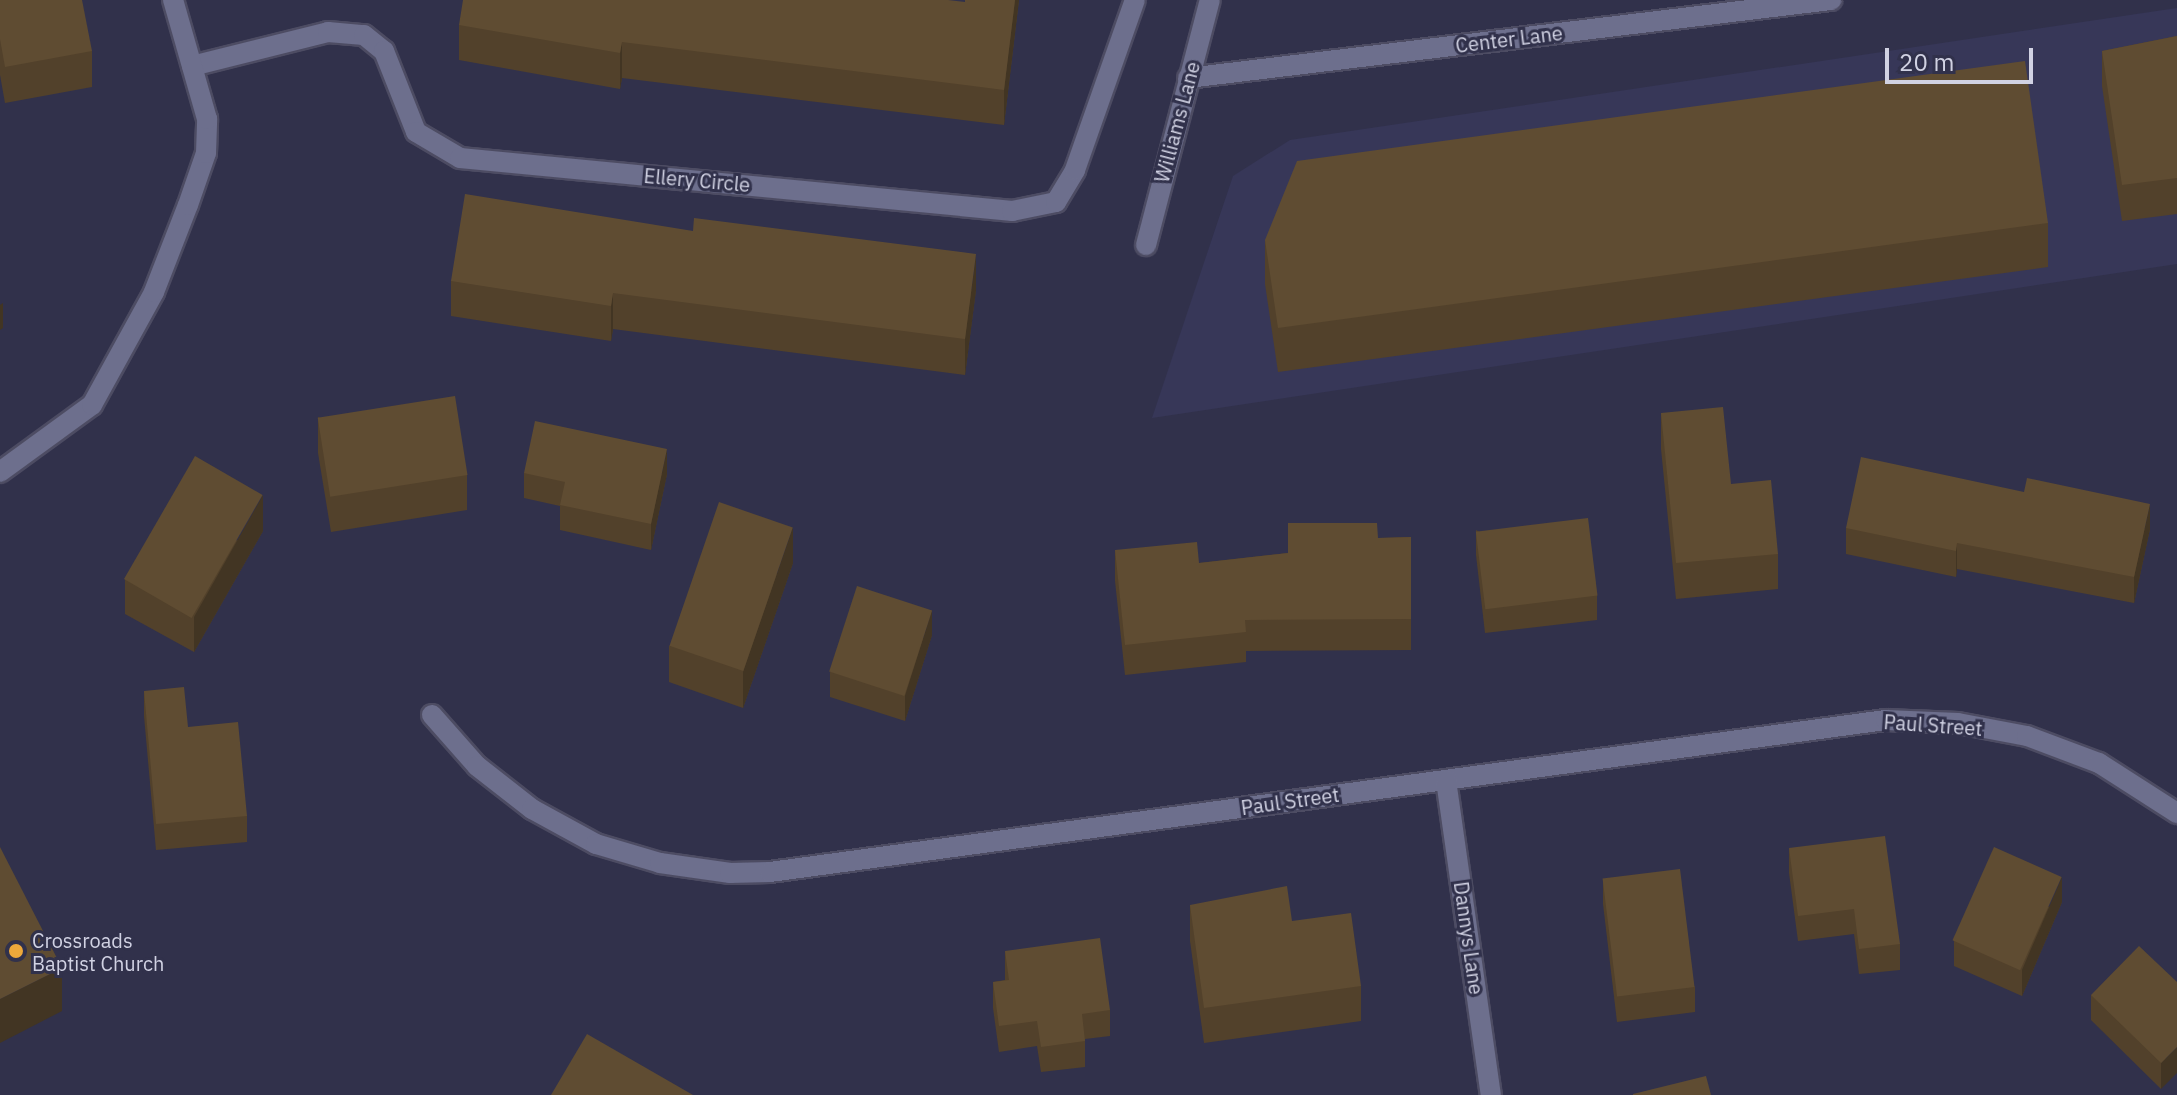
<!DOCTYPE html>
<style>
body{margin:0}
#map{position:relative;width:2177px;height:1095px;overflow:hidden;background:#31314b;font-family:"IBM Plex Sans",sans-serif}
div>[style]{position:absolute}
.built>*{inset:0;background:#373758}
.roads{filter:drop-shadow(2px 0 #4d4c63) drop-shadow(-2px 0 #4d4c63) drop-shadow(0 2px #4d4c63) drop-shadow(0 -2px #4d4c63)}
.street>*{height:20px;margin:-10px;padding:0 10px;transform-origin:10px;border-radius:10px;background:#6d6f8d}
.wall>*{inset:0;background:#52412b}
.shaded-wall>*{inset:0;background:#423523}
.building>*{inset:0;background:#5f4c32;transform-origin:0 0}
.dots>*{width:22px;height:22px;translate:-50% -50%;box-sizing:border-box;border:4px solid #31314b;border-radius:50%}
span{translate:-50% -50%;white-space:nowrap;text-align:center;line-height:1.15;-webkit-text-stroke:6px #31314b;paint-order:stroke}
.street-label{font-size:20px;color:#d1d2e3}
.poi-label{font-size:20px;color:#d1d2e3}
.left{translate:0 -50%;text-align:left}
.scale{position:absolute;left:1885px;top:48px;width:148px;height:36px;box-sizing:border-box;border:4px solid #d1d2e3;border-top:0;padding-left:10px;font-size:24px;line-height:28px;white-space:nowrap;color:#d1d2e3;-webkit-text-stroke:6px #31314b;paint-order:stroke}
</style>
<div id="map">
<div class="built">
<i style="clip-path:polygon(2177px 8px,2177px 264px,1152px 418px,1233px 176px,1290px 140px)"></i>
</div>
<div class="roads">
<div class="street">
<i style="left:192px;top:66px;width:140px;rotate:-14deg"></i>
<i style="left:328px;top:32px;width:36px;rotate:5deg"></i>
<i style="left:364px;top:35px;width:26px;rotate:39deg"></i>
<i style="left:384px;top:51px;width:87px;rotate:68.4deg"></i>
<i style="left:416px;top:132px;width:51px;rotate:30.6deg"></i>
<i style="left:460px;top:158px;width:555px;rotate:5.48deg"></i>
<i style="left:1012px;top:211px;width:45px;rotate:-11.6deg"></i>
<i style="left:1056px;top:202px;width:37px;rotate:-59deg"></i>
<i style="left:1075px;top:170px;width:180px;rotate:-70.6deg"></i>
<i style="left:1188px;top:78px;width:648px;rotate:-6.92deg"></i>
<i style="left:1146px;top:245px;width:253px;rotate:-75.4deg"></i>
<i style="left:0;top:472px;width:114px;rotate:-36.1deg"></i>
<i style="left:92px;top:405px;width:129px;rotate:-61.2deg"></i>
<i style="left:154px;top:292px;width:93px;rotate:-68.7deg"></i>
<i style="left:188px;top:205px;width:55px;rotate:-70.9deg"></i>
<i style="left:206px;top:153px;width:34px;rotate:-88deg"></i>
<i style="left:207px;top:119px;width:124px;rotate:-105.9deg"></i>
<i style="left:432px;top:715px;width:68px;rotate:48.6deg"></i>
<i style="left:477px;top:766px;width:70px;rotate:38deg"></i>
<i style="left:532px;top:809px;width:73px;rotate:28.7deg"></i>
<i style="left:596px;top:844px;width:67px;rotate:16.5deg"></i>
<i style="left:660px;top:863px;width:71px;rotate:8.1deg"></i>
<i style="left:730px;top:873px;width:40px;rotate:-1.4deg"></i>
<i style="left:770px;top:872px;width:1126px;rotate:-7.76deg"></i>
<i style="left:1886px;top:720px;width:72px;rotate:2.4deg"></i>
<i style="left:1958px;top:723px;width:70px;rotate:10.7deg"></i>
<i style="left:2027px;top:736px;width:77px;rotate:20.6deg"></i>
<i style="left:2099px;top:763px;width:93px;rotate:32.7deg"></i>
<i style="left:1446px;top:780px;width:318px;rotate:81.9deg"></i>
</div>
</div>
<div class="wall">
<i style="clip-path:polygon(0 0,92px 51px,92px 87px,5px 103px,0 75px)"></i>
<i style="clip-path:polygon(965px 0,1019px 0,1004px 125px,622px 78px,620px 89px,459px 60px,459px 25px,965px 2px)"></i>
<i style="clip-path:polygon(2177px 36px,2177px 214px,2122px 221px,2102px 86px,2102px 51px)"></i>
<i style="clip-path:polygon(2048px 223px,2048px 267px,1278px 372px,1265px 284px,1265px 240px)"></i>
<i style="clip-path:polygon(451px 281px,976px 290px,965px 375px,613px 329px,611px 341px,451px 316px)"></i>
<i style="clip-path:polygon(1661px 413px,1731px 484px,1778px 554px,1778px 589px,1676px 599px,1661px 449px)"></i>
<i style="clip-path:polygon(318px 417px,467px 475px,467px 510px,331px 532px,318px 453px)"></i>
<i style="clip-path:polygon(524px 473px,667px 474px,651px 550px,560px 530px,560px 506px,524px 498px)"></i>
<i style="clip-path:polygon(1846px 528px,2150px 529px,2134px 603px,1957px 569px,1956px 577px,1846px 554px)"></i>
<i style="clip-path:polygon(1476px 530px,1597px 595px,1597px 620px,1485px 633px,1476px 555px)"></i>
<i style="clip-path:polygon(263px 531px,194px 652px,125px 614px,125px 579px)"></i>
<i style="clip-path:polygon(1411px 537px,1411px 650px,1246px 651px,1246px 662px,1125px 675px,1115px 581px,1115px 550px,1199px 563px,1288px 553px,1378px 538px)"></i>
<i style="clip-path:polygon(793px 563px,743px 708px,669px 682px,669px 646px)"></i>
<i style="clip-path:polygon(932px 635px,905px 721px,830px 697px,830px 672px)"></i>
<i style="clip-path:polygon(144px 691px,247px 816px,247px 842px,156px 850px,144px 716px)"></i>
<i style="clip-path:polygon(1789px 848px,1900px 944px,1900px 970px,1859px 974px,1854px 934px,1798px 941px,1789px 873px)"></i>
<i style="clip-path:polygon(1603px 879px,1695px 987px,1695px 1012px,1617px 1022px,1603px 904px)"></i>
<i style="clip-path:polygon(2062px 902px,2022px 996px,1954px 966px,1954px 941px)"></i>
<i style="clip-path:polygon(1190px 905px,1292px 921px,1361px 986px,1361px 1021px,1204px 1043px,1190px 941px)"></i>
<i style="clip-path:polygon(1005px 951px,1110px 1010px,1110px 1036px,1085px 1039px,1085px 1067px,1041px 1072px,1037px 1046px,999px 1052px,993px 1008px,993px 982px,1005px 980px)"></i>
<i style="clip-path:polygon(2177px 982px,2161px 1089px,2091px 1020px,2091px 995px)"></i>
</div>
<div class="shaded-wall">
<i style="clip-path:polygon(1015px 0,1019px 0,1004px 125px,1004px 90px)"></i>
<i style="clip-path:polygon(622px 42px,622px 78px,620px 89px,620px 53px)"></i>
<i style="clip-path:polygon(976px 254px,976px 290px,965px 375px,965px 339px)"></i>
<i style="clip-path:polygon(613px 293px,613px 329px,611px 341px,611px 306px)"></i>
<i style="clip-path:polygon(3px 303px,3px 328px,0 330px,0 305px)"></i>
<i style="clip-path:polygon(667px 449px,667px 474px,651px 550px,651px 524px)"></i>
<i style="clip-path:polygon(263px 495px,263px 531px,194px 652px,194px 617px)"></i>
<i style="clip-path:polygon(2150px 504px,2150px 529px,2134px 603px,2134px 577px)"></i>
<i style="clip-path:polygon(793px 527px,793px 563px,743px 708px,743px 672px)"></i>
<i style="clip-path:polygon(1957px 543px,1957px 569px,1956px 577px,1956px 551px)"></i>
<i style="clip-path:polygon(932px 610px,932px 635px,905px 721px,905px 696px)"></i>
<i style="clip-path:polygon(2062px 877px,2062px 902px,2022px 996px,2022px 970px)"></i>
<i style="clip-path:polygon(62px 968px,62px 1011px,0 1043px,0 999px)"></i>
<i style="clip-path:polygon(2177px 1047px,2177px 1073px,2161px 1089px,2161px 1063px)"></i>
</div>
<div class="building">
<i style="clip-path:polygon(0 0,82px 0,92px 51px,5px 67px,0 39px)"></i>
<i style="clip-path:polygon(463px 0,948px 0,965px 2px,965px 0,1015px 0,1004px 90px,622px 42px,620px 53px,459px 25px)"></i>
<i style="clip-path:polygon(2177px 36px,2177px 178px,2122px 185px,2102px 51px)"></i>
<i style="clip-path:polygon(2025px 61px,2048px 223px,1278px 328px,1265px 240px,1297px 161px)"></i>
<i style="clip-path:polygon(465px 194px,693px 231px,694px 218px,976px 254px,965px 339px,613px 293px,611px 306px,451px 281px)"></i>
<i style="left:455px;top:396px;width:80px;height:139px;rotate:81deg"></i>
<i style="clip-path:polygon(1723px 407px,1731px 484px,1771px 480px,1778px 554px,1676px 563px,1661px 413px)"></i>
<i style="clip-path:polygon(535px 421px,667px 449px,651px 524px,560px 505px,565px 482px,524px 473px)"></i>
<i style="left:195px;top:456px;width:78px;height:142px;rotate:30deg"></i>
<i style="clip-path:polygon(1861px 457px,2024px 492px,2027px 478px,2150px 504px,2134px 577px,1957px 543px,1956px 551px,1846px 528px)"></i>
<i style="left:719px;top:502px;width:78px;height:152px;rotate:19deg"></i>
<i style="left:1588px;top:518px;width:78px;height:113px;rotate:83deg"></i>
<i style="clip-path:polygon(1288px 523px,1377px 523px,1378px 538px,1411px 537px,1411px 619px,1245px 620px,1246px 632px,1125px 645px,1115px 550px,1197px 542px,1199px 563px,1288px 553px)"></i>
<i style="left:857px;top:586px;width:79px;height:90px;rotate:18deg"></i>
<i style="clip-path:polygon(184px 687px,188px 727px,238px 722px,247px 816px,156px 824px,144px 691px)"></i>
<i style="clip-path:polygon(1885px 836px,1900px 944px,1859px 949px,1854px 909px,1798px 916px,1789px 848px)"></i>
<i style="clip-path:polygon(0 847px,62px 968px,0 999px)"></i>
<i style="left:1994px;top:847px;width:74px;height:102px;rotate:24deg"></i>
<i style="left:1680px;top:869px;width:119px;height:78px;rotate:83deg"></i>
<i style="clip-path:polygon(1287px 886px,1292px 921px,1351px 913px,1361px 986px,1204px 1008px,1190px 905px)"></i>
<i style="clip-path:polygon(1100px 938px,1110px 1010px,1082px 1014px,1085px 1041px,1041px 1047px,1037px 1021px,999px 1026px,993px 982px,1009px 980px,1005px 951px)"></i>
<i style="clip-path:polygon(2139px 946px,2177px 982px,2177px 1047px,2161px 1063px,2091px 995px)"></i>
<i style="clip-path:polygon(587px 1034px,693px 1095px,551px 1095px)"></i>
<i style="clip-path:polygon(1706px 1076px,1711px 1095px,1633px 1095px,1633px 1094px)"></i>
</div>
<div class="dots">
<i style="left:16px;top:951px;background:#eda83b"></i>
</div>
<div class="street-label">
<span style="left:1509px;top:39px;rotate:-7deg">Center Lane</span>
<span style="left:1177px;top:122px;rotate:-75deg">Williams Lane</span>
<span style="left:697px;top:180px;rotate:5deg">Ellery Circle</span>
<span style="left:1933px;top:725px;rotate:4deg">Paul Street</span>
<span style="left:1290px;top:801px;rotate:-8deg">Paul Street</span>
<span style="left:1469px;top:938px;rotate:82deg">Dannys Lane</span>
</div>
<div class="poi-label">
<span class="left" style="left:32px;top:952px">Crossroads<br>Baptist Church</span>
</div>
<div class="scale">20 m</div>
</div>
